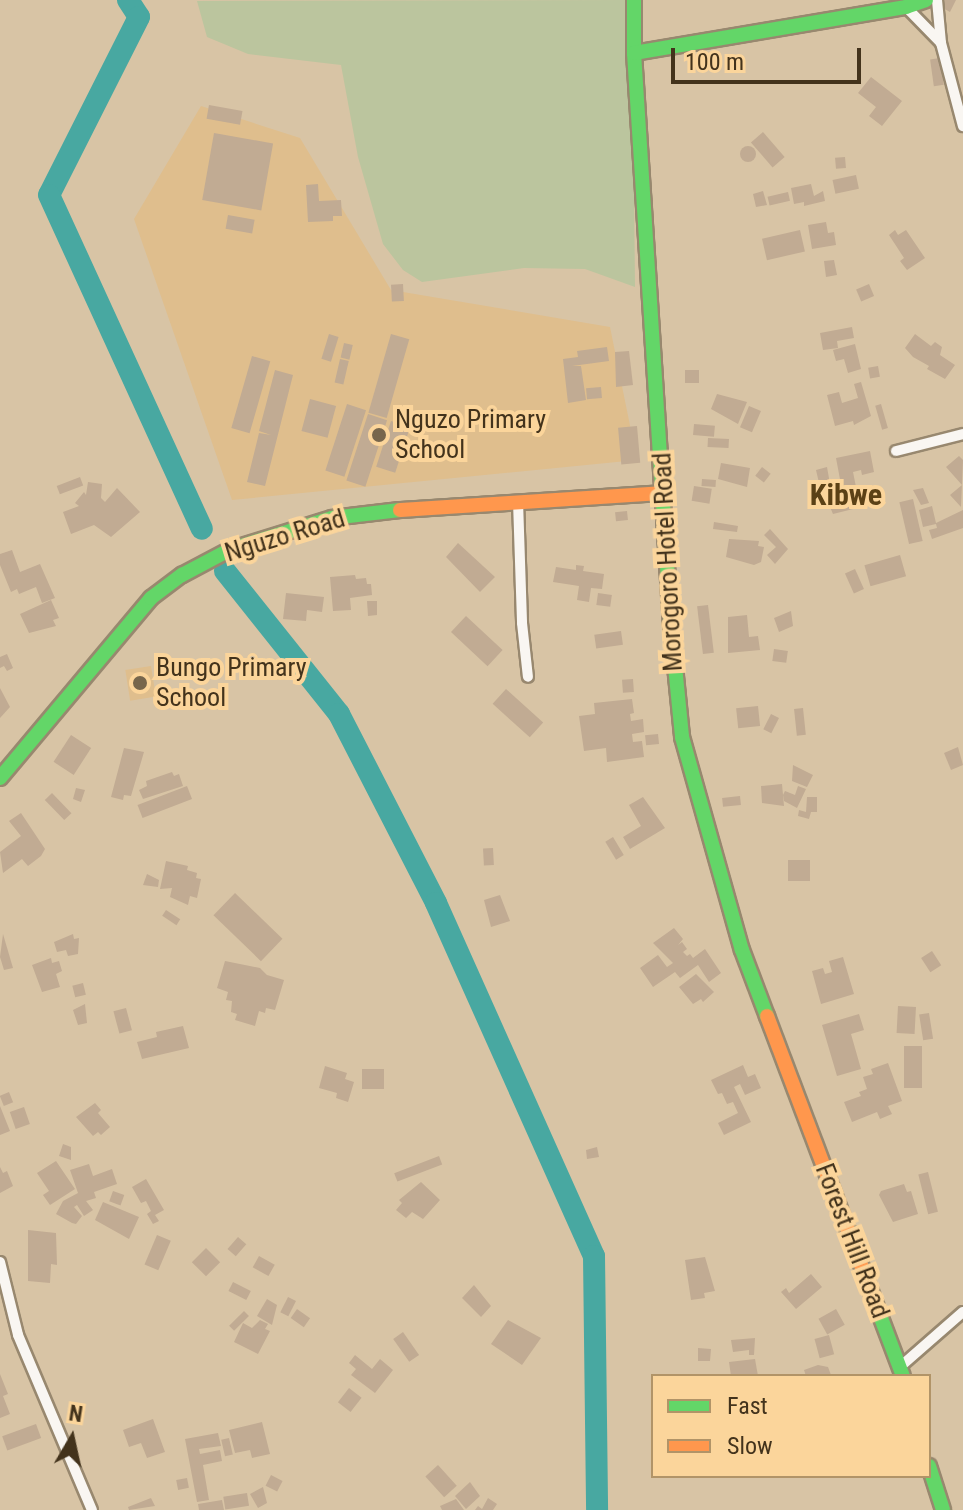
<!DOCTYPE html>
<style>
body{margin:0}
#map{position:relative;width:963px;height:1510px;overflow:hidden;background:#d8c4a5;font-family:"Roboto Condensed",sans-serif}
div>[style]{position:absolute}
.built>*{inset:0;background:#dfbe8d;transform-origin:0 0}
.green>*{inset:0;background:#bbc59e}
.river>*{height:22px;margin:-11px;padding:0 11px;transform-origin:11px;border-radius:11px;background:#48a8a1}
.building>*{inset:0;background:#c1ab93;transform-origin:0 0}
.round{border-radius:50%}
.roads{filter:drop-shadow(2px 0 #98886f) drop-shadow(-2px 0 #98886f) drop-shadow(0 2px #98886f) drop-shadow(0 -2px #98886f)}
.street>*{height:10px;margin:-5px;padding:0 5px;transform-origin:5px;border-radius:5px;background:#f9f6f2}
.fast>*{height:14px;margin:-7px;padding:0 7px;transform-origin:7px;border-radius:7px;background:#63d668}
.slow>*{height:14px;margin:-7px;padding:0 7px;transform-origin:7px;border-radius:7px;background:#ff974d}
.dots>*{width:22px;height:22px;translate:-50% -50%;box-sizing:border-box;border:4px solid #fbd59b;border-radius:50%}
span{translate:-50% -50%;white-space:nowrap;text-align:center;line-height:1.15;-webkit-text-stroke:8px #fbd59b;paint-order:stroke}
.poi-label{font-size:26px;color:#43331c}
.left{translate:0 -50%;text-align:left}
.street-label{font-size:26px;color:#43331c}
.quarter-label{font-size:30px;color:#5b4116;font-weight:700}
.legend{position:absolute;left:651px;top:1374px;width:280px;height:104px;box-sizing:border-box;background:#fbd59b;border:2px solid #b19468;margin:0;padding:10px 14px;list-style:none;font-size:24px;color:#43331c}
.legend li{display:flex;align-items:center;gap:16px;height:40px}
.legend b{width:40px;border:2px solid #b19468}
.north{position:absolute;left:32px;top:1398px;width:80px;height:80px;-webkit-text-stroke:6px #fbd59b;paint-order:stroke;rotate:9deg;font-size:22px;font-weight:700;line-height:32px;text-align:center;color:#43331c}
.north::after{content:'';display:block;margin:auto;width:28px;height:36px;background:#43331c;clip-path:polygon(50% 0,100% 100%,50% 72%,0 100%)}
.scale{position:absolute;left:671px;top:48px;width:190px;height:36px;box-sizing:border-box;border:4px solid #43331c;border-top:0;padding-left:10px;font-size:24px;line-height:28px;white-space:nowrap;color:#43331c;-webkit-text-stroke:6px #fbd59b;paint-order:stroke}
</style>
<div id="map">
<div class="built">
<i style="clip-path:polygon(201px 106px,300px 138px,391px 290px,610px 327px,637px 460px,232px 500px,134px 219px)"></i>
<i style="left:151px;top:666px;width:31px;height:26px;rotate:81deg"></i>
</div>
<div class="green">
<i style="clip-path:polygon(632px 0,635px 287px,585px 269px,524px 268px,422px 282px,403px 270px,383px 244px,358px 157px,341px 65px,248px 54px,207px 37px,197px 1px)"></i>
</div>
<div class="river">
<i style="left:128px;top:0;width:20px;rotate:57deg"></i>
<i style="left:139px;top:17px;width:199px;rotate:116.8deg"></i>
<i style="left:49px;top:195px;width:367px;rotate:65.4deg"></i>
<i style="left:225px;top:571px;width:183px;rotate:51.4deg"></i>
<i style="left:339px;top:714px;width:212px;rotate:62.8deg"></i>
<i style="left:436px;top:903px;width:387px;rotate:65.9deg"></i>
<i style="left:594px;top:1256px;width:254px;rotate:89.3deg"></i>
</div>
<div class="building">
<i style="clip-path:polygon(944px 0,956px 0,950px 12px,941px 7px)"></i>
<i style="left:940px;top:58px;width:27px;height:10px;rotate:82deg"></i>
<i style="clip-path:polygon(871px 77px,902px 101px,882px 126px,869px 116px,876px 107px,858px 93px)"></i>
<i style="left:209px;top:105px;width:34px;height:14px;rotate:10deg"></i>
<i style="left:763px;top:132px;width:33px;height:16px;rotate:49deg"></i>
<i style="left:214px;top:133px;width:60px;height:68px;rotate:10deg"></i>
<i class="round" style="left:740px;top:146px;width:16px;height:16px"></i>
<i style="left:845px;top:157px;width:11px;height:10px;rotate:85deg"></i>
<i style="left:856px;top:175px;width:14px;height:24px;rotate:78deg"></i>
<i style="clip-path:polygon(318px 184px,319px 201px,341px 200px,342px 216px,333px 216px,333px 221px,308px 222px,306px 185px)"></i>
<i style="clip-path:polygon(811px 184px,814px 196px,823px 191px,825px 201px,804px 206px,804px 202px,794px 204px,791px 188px)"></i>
<i style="clip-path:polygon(763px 191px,767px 205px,756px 207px,753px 194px)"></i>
<i style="left:788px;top:192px;width:9px;height:21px;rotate:77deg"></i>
<i style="left:228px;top:215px;width:27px;height:14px;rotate:10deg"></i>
<i style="clip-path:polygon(826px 222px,828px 233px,834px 232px,836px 245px,812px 249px,808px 225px)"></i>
<i style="left:800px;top:230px;width:22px;height:39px;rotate:77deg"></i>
<i style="clip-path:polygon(895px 230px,898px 235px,906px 230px,925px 258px,907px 270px,900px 261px,904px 258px,889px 235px)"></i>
<i style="clip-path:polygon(834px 260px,837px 275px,826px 277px,824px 261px)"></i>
<i style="left:403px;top:284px;width:17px;height:12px;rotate:87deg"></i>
<i style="left:869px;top:284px;width:13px;height:14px;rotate:67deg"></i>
<i style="clip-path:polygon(852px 327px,854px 338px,837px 341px,838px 348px,823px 350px,820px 333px)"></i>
<i style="left:329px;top:334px;width:10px;height:26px;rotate:17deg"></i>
<i style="left:391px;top:334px;width:19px;height:82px;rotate:16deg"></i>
<i style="clip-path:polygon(915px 334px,931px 346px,935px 342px,942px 347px,940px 355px,955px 365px,945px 379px,927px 369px,929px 366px,913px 357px,905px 348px)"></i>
<i style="left:344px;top:343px;width:9px;height:15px;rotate:13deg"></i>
<i style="clip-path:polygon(855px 344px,861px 369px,848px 373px,844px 359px,836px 361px,833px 350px)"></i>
<i style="clip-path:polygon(607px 347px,609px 361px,572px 366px,581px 366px,586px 400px,568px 403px,563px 359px,578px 357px,577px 351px)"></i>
<i style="clip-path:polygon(629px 351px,633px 385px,616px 387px,615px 352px)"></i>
<i style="left:252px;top:356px;width:19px;height:75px;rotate:16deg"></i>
<i style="left:340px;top:359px;width:9px;height:24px;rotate:13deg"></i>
<i style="left:878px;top:366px;width:11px;height:10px;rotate:80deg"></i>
<i style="clip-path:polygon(275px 370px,293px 375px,265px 486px,247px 482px,259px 433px,271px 435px,259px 431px)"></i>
<i style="left:699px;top:370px;width:13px;height:14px;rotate:90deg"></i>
<i style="clip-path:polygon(861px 382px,871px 416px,854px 425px,853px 421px,835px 426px,827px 395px,839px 392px,842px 403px,858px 398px,854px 384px)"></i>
<i style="left:601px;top:387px;width:11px;height:15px;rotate:85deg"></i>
<i style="clip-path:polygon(717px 394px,747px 402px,738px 424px,711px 409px)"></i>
<i style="left:310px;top:399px;width:27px;height:33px;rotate:15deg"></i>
<i style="left:347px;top:404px;width:20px;height:70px;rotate:18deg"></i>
<i style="left:881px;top:404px;width:25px;height:6px;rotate:74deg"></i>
<i style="left:749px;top:406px;width:13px;height:23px;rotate:23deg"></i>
<i style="left:368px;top:414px;width:20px;height:70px;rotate:18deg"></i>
<i style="left:391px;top:421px;width:20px;height:48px;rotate:18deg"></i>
<i style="left:694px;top:424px;width:21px;height:11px;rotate:5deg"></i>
<i style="left:637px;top:426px;width:37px;height:19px;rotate:85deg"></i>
<i style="left:708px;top:438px;width:21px;height:9px;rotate:3deg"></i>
<i style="clip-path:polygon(870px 451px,874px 472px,862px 475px,861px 470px,853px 472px,856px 487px,842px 490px,836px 458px)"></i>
<i style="clip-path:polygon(959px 456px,963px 460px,961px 507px,950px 495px,962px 485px,946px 467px)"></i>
<i style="clip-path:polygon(721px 463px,750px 468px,747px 487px,718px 479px)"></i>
<i style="left:762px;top:467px;width:11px;height:11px;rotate:38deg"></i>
<i style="clip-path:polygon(827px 467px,833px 501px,850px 497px,848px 490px,857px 489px,861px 507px,833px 514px,827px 500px,823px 500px,816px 470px)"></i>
<i style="left:80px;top:477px;width:9px;height:25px;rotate:69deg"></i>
<i style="left:702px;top:479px;width:14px;height:7px;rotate:4deg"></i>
<i style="clip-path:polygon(88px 482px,102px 484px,101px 498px,105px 502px,117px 488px,140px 512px,111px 537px,94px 525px,71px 534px,63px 512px,79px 506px,75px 503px,84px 492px,86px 495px)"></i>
<i style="left:694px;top:486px;width:18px;height:15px;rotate:9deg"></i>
<i style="clip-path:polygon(923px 488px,929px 503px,921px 505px,913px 490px)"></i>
<i style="left:913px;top:499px;width:43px;height:14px;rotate:77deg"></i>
<i style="clip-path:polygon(932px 506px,936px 523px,963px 510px,963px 528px,932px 539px,929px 530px,937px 528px,936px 524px,923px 527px,919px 510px)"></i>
<i style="left:627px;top:511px;width:9px;height:12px;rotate:84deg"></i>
<i style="clip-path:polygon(714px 522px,738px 526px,737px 532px,713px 529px)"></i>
<i style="clip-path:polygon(770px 529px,788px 549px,775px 564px,767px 555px,776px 547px,764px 535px)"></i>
<i style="clip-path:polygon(729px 539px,759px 541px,758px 546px,764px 547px,761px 562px,754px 565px,726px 557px)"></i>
<i style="clip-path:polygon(458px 543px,495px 577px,480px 592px,446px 557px)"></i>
<i style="clip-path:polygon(12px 550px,20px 572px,40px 564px,55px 598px,42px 603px,36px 587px,19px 594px,17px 589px,11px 592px,0 565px,0 554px)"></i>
<i style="left:900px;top:555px;width:22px;height:37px;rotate:74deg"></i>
<i style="clip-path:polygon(576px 565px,584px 566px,583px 571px,604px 574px,602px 589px,591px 588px,589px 602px,577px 600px,579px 586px,553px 582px,556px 567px,576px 570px)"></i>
<i style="left:855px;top:569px;width:22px;height:11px;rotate:66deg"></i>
<i style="clip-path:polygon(355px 575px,356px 579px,366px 578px,367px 584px,371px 584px,372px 595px,350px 598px,351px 610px,333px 611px,330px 577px)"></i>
<i style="clip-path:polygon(286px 593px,324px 597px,322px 612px,307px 610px,306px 621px,283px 619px)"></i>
<i style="left:598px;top:593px;width:14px;height:12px;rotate:8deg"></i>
<i style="clip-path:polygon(51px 600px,59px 618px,53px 620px,56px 626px,29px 633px,20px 614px)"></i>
<i style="clip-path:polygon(367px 601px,377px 601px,377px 615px,368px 616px)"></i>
<i style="left:708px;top:605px;width:48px;height:11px;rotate:83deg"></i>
<i style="clip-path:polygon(791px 611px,793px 626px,779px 632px,774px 618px)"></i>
<i style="clip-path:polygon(747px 615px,749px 637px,758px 636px,760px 650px,728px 653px,728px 617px)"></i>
<i style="left:466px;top:616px;width:50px;height:22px;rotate:43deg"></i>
<i style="left:621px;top:631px;width:14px;height:27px;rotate:82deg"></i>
<i style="left:774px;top:649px;width:14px;height:12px;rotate:8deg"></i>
<i style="clip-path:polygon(7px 654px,13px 668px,7px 671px,4px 666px,0 668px,0 657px)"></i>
<i style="left:633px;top:679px;width:13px;height:11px;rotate:86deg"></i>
<i style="clip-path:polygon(0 688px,10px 707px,0 718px)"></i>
<i style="left:506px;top:689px;width:50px;height:20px;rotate:42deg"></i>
<i style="clip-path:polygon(632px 699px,634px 713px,630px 714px,631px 721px,643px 719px,644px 732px,632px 734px,633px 742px,642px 741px,644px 757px,607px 762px,606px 748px,584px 751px,579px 716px,595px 714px,594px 703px)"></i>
<i style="left:758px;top:706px;width:20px;height:22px;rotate:84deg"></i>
<i style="left:803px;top:708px;width:27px;height:9px;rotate:84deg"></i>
<i style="left:771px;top:714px;width:9px;height:17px;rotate:27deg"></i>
<i style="left:658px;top:734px;width:10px;height:13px;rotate:84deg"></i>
<i style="left:71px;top:735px;width:24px;height:32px;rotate:33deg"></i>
<i style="clip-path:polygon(958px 747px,963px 765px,951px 770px,944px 753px)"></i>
<i style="clip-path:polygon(124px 748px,144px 752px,131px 796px,124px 795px,123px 800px,111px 797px)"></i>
<i style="clip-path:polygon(793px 765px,813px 775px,807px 787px,792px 781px)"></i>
<i style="clip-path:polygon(172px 772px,174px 776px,179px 774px,183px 786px,143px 799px,139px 790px,147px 786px,146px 781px)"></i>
<i style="clip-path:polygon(782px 784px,784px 806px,762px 803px,761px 786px)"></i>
<i style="left:187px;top:786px;width:14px;height:53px;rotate:69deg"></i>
<i style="clip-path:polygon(798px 786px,806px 789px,797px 808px,784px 801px,783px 795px,785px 791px,795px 795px)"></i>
<i style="clip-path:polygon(76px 788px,85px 790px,81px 802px,73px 799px)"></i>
<i style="left:52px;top:793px;width:28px;height:10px;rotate:46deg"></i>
<i style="left:740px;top:796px;width:9px;height:18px;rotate:84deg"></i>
<i style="clip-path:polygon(643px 797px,665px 828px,630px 849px,623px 837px,641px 826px,629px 805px)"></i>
<i style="clip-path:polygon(807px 797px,817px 797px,817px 812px,811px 812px,809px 819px,798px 816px,799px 810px,806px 812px)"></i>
<i style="clip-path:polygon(21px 813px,45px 849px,41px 856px,28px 866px,22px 859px,3px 873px,0 852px,21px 836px,9px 821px)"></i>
<i style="left:613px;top:837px;width:21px;height:9px;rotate:59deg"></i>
<i style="left:493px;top:848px;width:17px;height:10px;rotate:87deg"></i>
<i style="left:788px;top:860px;width:22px;height:21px"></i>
<i style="clip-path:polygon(166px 861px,188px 866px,187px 870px,197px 873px,196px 878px,201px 879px,197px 898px,190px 896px,188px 905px,170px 897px,172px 888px,160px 889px)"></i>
<i style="clip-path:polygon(147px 874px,159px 880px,158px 887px,143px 885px)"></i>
<i style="left:235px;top:893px;width:66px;height:31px;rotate:44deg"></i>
<i style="clip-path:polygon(500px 895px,510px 921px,491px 927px,484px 900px)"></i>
<i style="left:166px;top:910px;width:17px;height:7px;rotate:33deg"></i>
<i style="clip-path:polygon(674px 928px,683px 939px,678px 945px,682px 942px,687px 949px,683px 952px,687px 956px,690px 954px,693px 958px,705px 949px,721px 973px,709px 982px,698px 965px,680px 978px,675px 972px,653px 987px,640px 968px,658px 955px,667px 967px,673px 963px,653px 943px)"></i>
<i style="clip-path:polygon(3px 934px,13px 968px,4px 970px,0 957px)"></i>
<i style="clip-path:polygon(73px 934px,74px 939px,79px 938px,78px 954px,68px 956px,66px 950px,57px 952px,54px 942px)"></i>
<i style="left:932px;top:951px;width:17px;height:13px;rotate:57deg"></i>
<i style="clip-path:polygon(843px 957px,854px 994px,821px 1004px,812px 971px,823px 968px,825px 974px,832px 972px,829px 961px)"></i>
<i style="clip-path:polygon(51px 958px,52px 963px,59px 961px,62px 971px,56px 974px,60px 987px,42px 992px,32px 965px)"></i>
<i style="clip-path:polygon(225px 961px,260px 968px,267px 975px,284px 980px,275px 1010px,266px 1008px,265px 1013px,259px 1011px,255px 1026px,235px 1020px,237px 1014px,231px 1012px,232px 1001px,226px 1000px,228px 992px,217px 988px)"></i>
<i style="clip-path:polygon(696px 974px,714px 992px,703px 1002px,701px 999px,693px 1004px,679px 987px)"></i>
<i style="left:83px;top:983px;width:12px;height:11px;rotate:76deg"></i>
<i style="clip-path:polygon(85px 1004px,87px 1023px,78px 1025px,73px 1010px)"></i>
<i style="left:898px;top:1006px;width:18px;height:27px;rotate:3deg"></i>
<i style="left:126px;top:1008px;width:23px;height:13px;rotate:75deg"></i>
<i style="left:929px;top:1013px;width:26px;height:10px;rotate:81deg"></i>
<i style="clip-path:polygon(859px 1014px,864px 1030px,851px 1034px,861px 1069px,837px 1076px,822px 1025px)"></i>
<i style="clip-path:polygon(183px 1026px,189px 1048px,142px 1059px,137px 1042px,157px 1037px,156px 1032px)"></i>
<i style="left:904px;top:1046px;width:18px;height:42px"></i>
<i style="clip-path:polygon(888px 1063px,902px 1101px,888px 1106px,892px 1114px,880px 1119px,877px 1112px,852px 1122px,844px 1102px,861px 1096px,859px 1092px,867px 1089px,863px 1077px,873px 1074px,871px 1069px)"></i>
<i style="clip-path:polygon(743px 1065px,748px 1077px,755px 1074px,761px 1088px,745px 1095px,740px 1084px,734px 1087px,751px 1122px,724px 1135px,718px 1123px,738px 1113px,733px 1102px,727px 1104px,722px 1093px,718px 1094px,711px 1080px)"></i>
<i style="clip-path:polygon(325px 1066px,347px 1073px,345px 1079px,354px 1082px,348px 1102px,336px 1098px,337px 1093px,319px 1088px)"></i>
<i style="left:362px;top:1069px;width:22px;height:20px"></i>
<i style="left:9px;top:1092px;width:11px;height:10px;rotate:68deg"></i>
<i style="clip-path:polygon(95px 1103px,101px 1110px,98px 1113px,110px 1127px,101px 1135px,98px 1132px,93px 1136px,76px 1117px)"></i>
<i style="clip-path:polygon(0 1106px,10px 1131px,0 1135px)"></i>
<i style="left:24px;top:1107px;width:18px;height:15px;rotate:71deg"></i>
<i style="clip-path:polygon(63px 1144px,71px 1147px,71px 1160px,59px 1156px)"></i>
<i style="clip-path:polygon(597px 1147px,599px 1157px,587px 1159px,586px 1150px)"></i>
<i style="left:439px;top:1156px;width:9px;height:48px;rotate:69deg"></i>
<i style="clip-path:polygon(56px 1161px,75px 1189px,50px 1205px,43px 1195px,49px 1191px,37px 1173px)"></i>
<i style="clip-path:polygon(89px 1164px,93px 1176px,112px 1169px,117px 1184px,94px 1192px,96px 1198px,86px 1201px,93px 1210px,84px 1216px,77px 1205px,74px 1207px,82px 1216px,76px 1224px,72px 1223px,56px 1214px,63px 1201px,78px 1193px,70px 1170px)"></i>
<i style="clip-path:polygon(0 1167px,3px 1173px,7px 1171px,13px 1186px,0 1193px)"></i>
<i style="left:928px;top:1172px;width:41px;height:10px;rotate:76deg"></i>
<i style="clip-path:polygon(146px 1179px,164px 1210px,155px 1215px,159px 1221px,153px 1224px,147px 1214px,151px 1211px,146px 1201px,141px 1203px,132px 1187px)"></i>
<i style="clip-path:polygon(421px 1182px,440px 1200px,423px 1219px,412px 1212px,406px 1218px,396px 1210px,402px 1203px,399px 1200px)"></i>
<i style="clip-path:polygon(904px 1184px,907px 1192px,911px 1191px,918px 1214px,893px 1222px,879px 1195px,881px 1191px)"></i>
<i style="left:113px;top:1191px;width:12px;height:11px;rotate:20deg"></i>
<i style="clip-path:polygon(103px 1202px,139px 1217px,129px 1239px,95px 1220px)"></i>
<i style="clip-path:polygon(28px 1230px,56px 1233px,57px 1265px,51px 1264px,50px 1283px,28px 1281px)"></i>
<i style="left:157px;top:1235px;width:15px;height:32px;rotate:23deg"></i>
<i style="left:238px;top:1237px;width:11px;height:16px;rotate:41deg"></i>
<i style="left:206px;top:1248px;width:20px;height:20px;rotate:45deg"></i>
<i style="left:259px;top:1256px;width:18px;height:13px;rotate:29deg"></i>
<i style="clip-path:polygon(705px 1257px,715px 1291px,704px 1293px,705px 1298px,691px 1300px,685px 1260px)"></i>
<i style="clip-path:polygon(811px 1274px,822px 1287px,796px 1309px,781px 1292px,786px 1288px,789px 1293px)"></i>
<i style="left:233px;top:1282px;width:20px;height:10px;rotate:27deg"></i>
<i style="clip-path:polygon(474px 1285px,491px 1306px,481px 1317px,462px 1298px)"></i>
<i style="left:288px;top:1297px;width:9px;height:17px;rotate:27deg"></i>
<i style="clip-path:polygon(267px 1299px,277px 1305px,272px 1325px,257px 1316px)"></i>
<i style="left:297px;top:1309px;width:16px;height:11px;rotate:35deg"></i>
<i style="left:836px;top:1309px;width:18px;height:20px;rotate:61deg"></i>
<i style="left:244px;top:1311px;width:7px;height:21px;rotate:45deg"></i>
<i style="clip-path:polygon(260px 1320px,268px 1324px,265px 1329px,270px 1331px,258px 1354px,234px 1342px,243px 1323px,252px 1328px)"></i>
<i style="clip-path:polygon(508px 1320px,541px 1338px,522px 1365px,491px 1344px)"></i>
<i style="left:403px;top:1332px;width:28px;height:12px;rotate:55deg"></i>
<i style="left:829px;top:1335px;width:20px;height:15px;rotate:75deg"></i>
<i style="clip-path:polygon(755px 1338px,754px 1355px,749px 1355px,749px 1350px,733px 1352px,731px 1340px)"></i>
<i style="clip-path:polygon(698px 1348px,711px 1349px,710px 1361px,698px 1361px)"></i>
<i style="clip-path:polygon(355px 1355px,372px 1369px,380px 1359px,393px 1370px,375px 1393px,351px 1375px,356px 1369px,349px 1363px)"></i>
<i style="clip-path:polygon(755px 1359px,758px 1376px,731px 1376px,729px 1362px)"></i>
<i style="clip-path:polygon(818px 1365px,828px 1367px,831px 1375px,806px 1376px,804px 1370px)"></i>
<i style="clip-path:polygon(0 1374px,8px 1394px,3px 1396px,10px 1414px,0 1418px)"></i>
<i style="left:349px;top:1388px;width:16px;height:18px;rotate:38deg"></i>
<i style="clip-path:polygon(153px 1419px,165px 1452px,147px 1458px,141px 1443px,129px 1447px,123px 1430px)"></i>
<i style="clip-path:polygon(262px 1422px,270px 1454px,252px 1458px,250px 1450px,235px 1453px,229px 1430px)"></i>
<i style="left:36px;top:1424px;width:15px;height:36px;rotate:70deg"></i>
<i style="clip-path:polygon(218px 1433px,221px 1446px,199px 1449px,200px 1454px,220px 1450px,222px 1461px,203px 1465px,209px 1500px,197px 1502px,185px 1439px)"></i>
<i style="left:229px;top:1438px;width:17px;height:8px;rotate:77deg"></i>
<i style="left:438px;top:1465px;width:28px;height:17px;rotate:48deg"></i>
<i style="left:271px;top:1475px;width:13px;height:12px;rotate:27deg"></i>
<i style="left:187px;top:1478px;width:10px;height:11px;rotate:79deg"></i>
<i style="clip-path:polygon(470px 1482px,480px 1496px,466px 1509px,455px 1496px)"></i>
<i style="clip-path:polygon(263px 1487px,267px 1503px,258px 1508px,250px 1494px)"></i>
<i style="left:247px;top:1493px;width:13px;height:24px;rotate:81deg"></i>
<i style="clip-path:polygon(151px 1498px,155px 1506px,129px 1510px,128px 1507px)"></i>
<i style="clip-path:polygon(488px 1498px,497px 1504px,493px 1510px,475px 1510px,478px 1506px,482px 1509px)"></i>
<i style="clip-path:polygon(456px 1499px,464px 1510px,442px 1510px,440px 1506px)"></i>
<i style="clip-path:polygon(222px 1500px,224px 1510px,199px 1510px,198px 1504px)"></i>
</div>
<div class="roads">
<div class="street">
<i style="left:937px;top:0;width:43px;rotate:84.7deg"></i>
<i style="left:906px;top:7px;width:50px;rotate:45.8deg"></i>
<i style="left:941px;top:43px;width:86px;rotate:75.2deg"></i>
<i style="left:896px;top:451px;width:69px;rotate:-14.2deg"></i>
<i style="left:518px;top:501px;width:122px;rotate:88.1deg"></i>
<i style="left:522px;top:623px;width:54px;rotate:83.7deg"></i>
<i style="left:0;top:1262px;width:75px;rotate:76.1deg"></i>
<i style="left:18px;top:1335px;width:190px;rotate:67.1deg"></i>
<i style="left:901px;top:1366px;width:82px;rotate:-41.1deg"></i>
</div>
<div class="fast">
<i style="left:634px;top:0;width:53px;rotate:90deg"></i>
<i style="left:634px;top:53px;width:574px;rotate:86.31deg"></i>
<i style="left:671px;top:626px;width:112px;rotate:84.3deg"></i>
<i style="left:682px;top:737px;width:221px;rotate:74.3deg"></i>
<i style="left:742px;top:950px;width:71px;rotate:69.3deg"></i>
<i style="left:634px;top:53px;width:276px;rotate:-9.6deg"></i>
<i style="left:906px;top:7px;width:21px;rotate:-19deg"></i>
<i style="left:0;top:778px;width:235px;rotate:-50deg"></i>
<i style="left:151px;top:598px;width:39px;rotate:-37deg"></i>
<i style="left:182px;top:575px;width:53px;rotate:-28deg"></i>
<i style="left:229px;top:550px;width:108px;rotate:-17.3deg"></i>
<i style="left:332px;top:518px;width:68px;rotate:-6.7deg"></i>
<i style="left:864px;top:1273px;width:110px;rotate:69.3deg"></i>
<i style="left:929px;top:1466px;width:46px;rotate:72.3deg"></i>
</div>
<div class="slow">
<i style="left:400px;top:510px;width:266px;rotate:-3.7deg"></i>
<i style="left:767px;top:1016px;width:275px;rotate:69.3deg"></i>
</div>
</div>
<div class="dots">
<i style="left:379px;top:435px;background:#77664c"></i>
<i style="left:140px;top:683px;background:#77664c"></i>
</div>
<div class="poi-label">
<span class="left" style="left:395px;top:435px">Nguzo Primary<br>School</span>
<span class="left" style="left:156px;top:683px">Bungo Primary<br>School</span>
</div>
<div class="street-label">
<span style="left:285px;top:536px;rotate:-17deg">Nguzo Road</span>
<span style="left:668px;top:562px;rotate:-93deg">Morogoro Hotel Road</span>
<span style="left:852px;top:1241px;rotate:69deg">Forest Hill Road</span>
</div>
<div class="quarter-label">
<span style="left:846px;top:495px">Kibwe</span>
</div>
<ul class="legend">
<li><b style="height:10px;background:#63d668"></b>Fast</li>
<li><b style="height:10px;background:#ff974d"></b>Slow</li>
</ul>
<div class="north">N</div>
<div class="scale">100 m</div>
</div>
